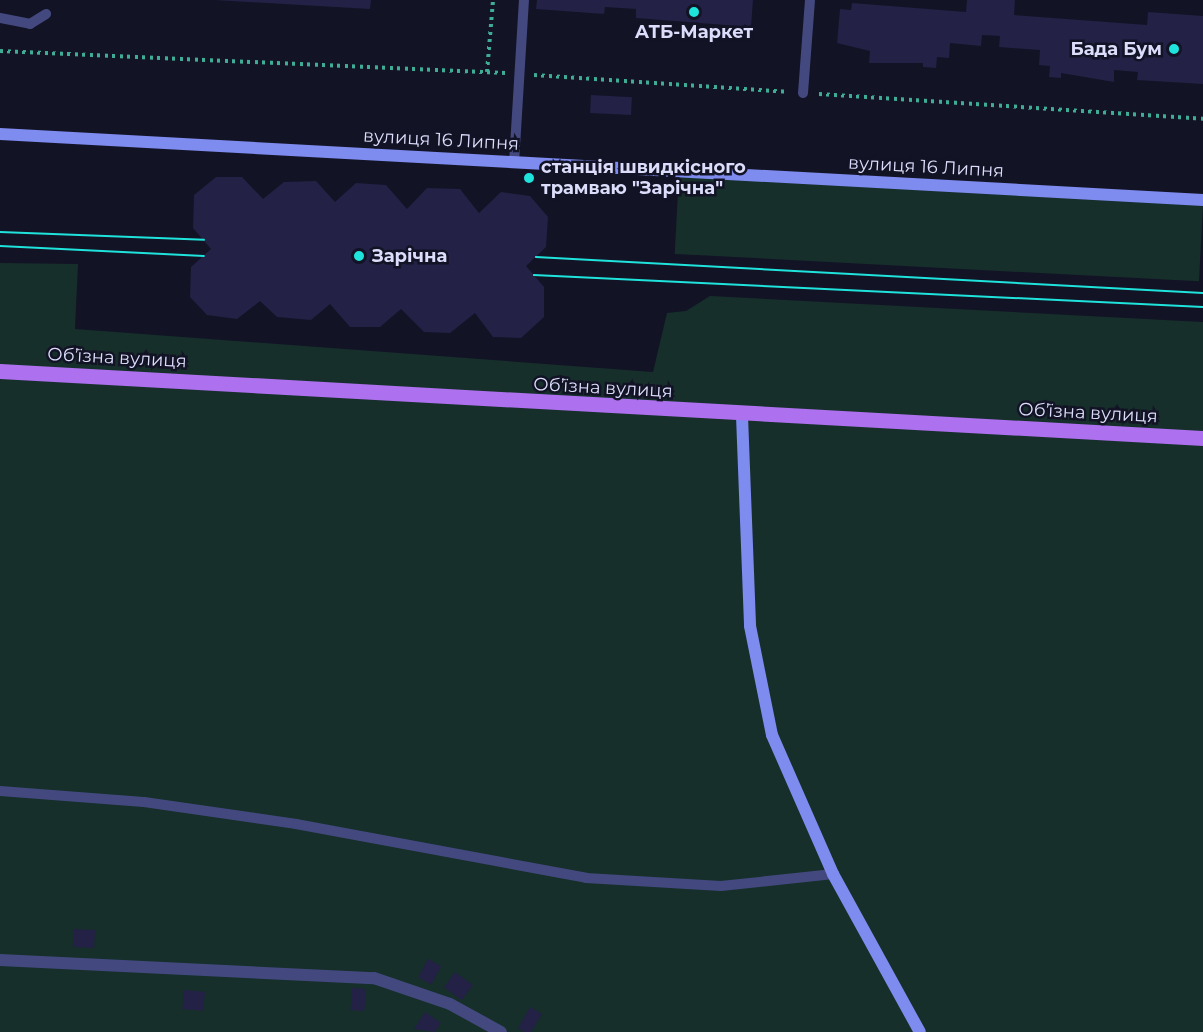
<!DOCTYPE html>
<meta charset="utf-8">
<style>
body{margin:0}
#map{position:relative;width:1203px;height:1032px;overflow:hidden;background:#131326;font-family:Montserrat,sans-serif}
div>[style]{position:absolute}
.green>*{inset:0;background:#162f2b;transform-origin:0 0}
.building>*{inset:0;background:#232145;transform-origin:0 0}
.path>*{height:4px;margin-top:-2px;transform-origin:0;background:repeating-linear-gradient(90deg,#3fac96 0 3px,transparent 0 7.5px)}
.lane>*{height:10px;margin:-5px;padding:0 5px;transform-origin:5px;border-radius:5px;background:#43497f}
.street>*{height:12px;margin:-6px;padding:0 6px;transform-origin:6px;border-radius:6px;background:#43497f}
.secondary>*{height:12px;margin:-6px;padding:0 6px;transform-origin:6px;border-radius:6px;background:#7e8bef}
.primary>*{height:15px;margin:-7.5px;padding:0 7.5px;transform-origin:7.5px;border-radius:7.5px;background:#ad70ee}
.tram>*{height:1.5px;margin:-0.75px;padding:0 0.75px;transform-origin:0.75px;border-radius:0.75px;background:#1fe4dc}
.dots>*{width:16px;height:16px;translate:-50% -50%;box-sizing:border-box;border:3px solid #131326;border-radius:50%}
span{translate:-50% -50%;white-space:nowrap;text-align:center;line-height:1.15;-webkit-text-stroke:5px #131326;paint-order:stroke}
.poi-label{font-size:18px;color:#dcddfb;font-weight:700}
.right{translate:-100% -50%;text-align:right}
.left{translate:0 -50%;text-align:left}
.street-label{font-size:18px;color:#dcddfb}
</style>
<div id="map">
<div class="green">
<i style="left:679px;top:172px;width:525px;height:82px;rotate:3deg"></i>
<i style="clip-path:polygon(0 263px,78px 264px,75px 329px,653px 372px,667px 313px,686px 311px,710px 296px,1203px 322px,1203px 1032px,0 1032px)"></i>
</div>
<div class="building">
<i style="clip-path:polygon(215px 0,371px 0,370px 9px)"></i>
<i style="clip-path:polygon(537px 0,753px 0,751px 27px,636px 18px,636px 9px,605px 7px,604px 14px,536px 9px)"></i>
<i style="clip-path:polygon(967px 0,1015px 0,1014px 15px,1147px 25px,1148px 12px,1203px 16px,1203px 84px,1137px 80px,1138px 72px,1114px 70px,1114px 82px,1061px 73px,1061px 78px,1049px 77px,1050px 66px,1039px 65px,1040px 50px,999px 47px,1000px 36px,982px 35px,981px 46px,950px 43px,949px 58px,937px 57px,936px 68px,923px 67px,923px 63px,869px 63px,870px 51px,837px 43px,840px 9px,851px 10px,852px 3px,966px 12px)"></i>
<i style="left:591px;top:95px;width:41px;height:18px;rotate:3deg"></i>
<i style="clip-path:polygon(216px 177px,242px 177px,263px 199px,284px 182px,316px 181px,335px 202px,356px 183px,386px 185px,407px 209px,427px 188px,460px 189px,479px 213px,501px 192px,530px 196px,548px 217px,546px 247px,526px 266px,544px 287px,544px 317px,521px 338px,493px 337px,475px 313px,450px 333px,424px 332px,401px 309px,380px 327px,350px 327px,330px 304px,311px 320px,277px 317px,260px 301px,237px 319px,207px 315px,190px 297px,191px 267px,211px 249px,193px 228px,194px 195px)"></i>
<i style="left:74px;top:929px;width:21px;height:18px;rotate:3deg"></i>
<i style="left:428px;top:959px;width:15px;height:21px;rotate:28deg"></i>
<i style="left:455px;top:972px;width:22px;height:19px;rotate:36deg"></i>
<i style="left:352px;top:988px;width:14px;height:22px;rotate:4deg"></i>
<i style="left:184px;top:990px;width:21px;height:19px;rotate:5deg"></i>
<i style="clip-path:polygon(530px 1007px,542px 1014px,531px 1032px,524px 1032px,518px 1028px)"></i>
<i style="clip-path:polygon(425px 1012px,441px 1023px,435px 1032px,414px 1029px)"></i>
</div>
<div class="path">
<i style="left:0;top:51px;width:506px;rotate:2.49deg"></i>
<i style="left:487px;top:72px;width:72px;rotate:-85.2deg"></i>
<i style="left:534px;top:75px;width:254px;rotate:3.8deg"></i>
<i style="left:819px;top:94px;width:385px;rotate:3.7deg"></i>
</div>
<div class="lane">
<i style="left:0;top:18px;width:31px;rotate:11deg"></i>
<i style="left:30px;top:24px;width:19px;rotate:-32deg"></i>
<i style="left:803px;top:93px;width:93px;rotate:-85.7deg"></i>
<i style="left:514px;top:163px;width:163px;rotate:-86.5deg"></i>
<i style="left:0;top:791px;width:144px;rotate:4.4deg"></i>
<i style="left:144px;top:802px;width:154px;rotate:8.2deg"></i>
<i style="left:296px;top:824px;width:295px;rotate:10.5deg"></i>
<i style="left:586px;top:878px;width:135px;rotate:3.4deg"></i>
<i style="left:721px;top:886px;width:113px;rotate:-6.1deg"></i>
</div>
<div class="street">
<i style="left:0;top:960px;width:374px;rotate:2.8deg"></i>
<i style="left:374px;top:978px;width:80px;rotate:18.9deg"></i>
<i style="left:450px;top:1004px;width:58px;rotate:28.8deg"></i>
</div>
<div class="secondary">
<i style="left:0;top:134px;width:1205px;rotate:3.14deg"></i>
<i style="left:742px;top:416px;width:210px;rotate:87.8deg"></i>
<i style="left:750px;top:626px;width:111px;rotate:78.6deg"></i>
<i style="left:772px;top:735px;width:152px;rotate:66.3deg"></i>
<i style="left:833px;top:874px;width:180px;rotate:61.2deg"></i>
</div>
<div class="primary">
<i style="left:0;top:371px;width:1205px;rotate:3.19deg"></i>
</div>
<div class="tram">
<i style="left:0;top:232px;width:204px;rotate:2.2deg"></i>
<i style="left:0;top:246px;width:204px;rotate:2.8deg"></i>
<i style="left:536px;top:257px;width:668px;rotate:3.09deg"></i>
<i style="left:534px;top:275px;width:670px;rotate:2.74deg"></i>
</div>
<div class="dots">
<i style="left:694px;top:12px;background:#1fe4dc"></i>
<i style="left:1174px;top:49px;background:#1fe4dc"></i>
<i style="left:529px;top:178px;background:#1fe4dc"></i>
<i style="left:359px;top:256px;background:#1fe4dc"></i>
</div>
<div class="poi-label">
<span style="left:694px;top:32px">АТБ-Маркет</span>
<span class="right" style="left:1162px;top:49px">Бада Бум</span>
<span class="left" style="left:541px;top:178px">станція швидкісного<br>трамваю "Зарічна"</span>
<span class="left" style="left:372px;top:256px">Зарічна</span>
</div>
<div class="street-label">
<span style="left:441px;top:140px;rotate:3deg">вулиця 16 Липня</span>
<span style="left:926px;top:167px;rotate:3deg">вулиця 16 Липня</span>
<span style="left:117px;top:358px;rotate:3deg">Обʼїзна вулиця</span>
<span style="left:603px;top:388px;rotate:3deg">Обʼїзна вулиця</span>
<span style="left:1088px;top:413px;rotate:3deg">Обʼїзна вулиця</span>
</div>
</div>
